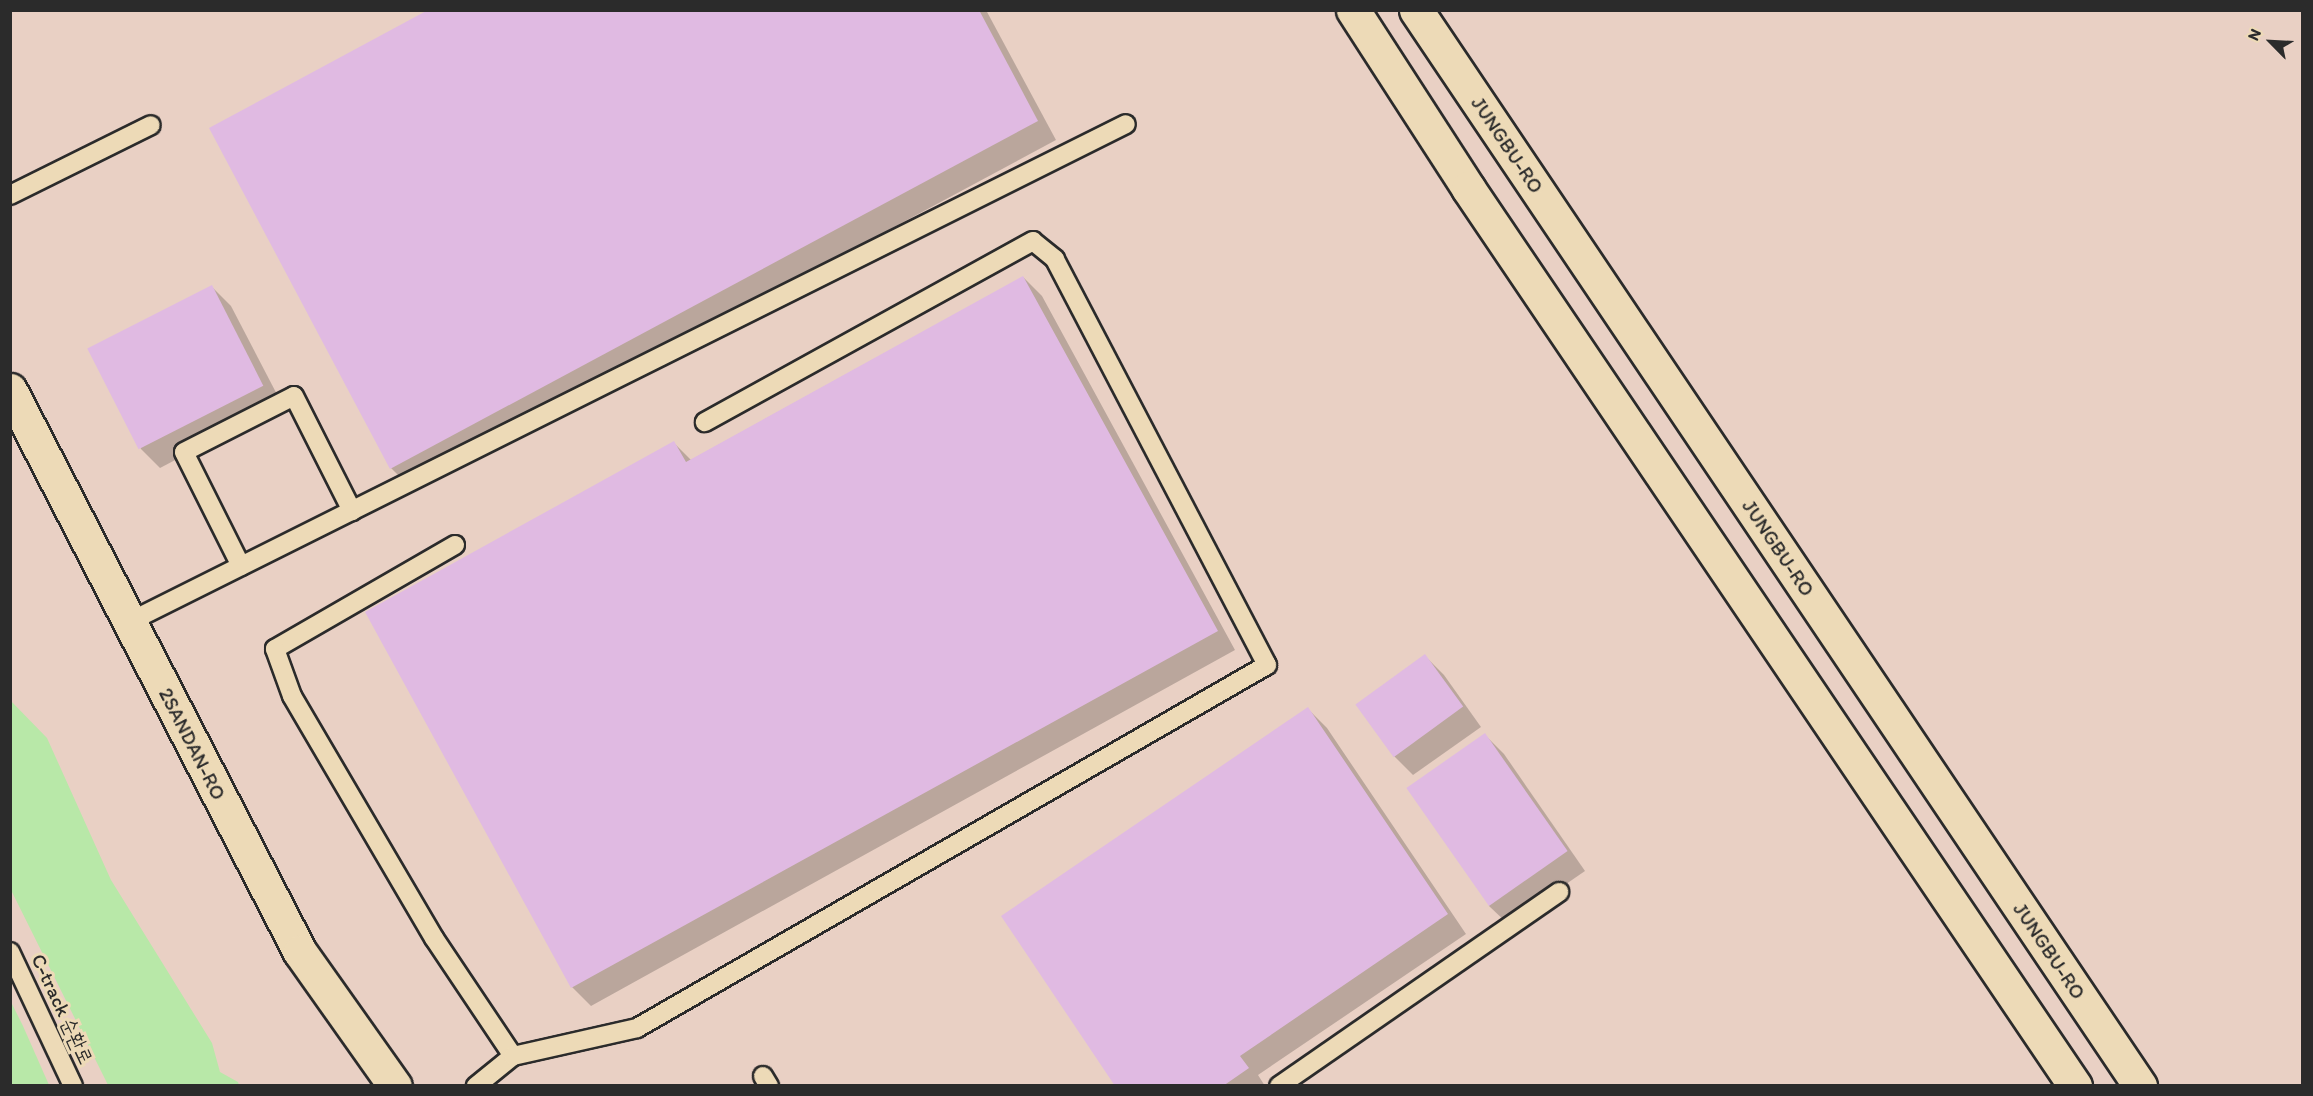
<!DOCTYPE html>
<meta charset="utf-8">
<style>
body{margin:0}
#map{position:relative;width:2313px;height:1096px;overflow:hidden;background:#e9d0c4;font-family:Itim,"Poor Story",sans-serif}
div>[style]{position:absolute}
.green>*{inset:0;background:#b8e8a8}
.shadow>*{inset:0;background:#0003}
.building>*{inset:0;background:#e0bae2;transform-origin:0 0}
.roads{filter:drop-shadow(2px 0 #2b2b2b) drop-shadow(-2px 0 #2b2b2b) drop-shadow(0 2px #2b2b2b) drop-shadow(0 -2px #2b2b2b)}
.service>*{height:18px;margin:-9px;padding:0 9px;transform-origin:9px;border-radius:9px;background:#eddab7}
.tertiary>*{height:33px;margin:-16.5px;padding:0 16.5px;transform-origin:16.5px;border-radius:16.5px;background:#eddab7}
.secondary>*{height:33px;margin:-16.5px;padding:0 16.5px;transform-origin:16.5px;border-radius:16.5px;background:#eddab7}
span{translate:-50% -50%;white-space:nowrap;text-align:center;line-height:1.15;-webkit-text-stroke:6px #eddab7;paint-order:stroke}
.street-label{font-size:20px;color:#2b2b2b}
.frame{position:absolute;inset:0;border:12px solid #2b2b2b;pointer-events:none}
.north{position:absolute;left:2241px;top:12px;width:60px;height:60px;-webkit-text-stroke:4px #eddab7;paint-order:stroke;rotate:294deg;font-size:16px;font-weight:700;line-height:24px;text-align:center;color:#2b2b2b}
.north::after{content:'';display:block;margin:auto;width:21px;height:27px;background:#2b2b2b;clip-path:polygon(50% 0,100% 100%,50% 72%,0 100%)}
</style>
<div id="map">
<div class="green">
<i style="clip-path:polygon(10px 700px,47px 738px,111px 880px,212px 1043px,220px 1072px,238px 1082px,239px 1085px,108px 1085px,11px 890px)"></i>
<i style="clip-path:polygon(11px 1002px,23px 1026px,49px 1085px,11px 1085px)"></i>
</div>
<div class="shadow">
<i style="clip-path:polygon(431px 10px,986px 10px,1056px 140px,410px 487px,391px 468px)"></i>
<i style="clip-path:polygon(1023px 277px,1042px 296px,1235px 650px,591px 1006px,572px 987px,674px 443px,691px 460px)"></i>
<i style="clip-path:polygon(212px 287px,231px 306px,282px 404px,160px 468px,141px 449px,90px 351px)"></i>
<i style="clip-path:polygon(1425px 656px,1444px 675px,1481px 727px,1413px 775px,1394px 756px)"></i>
<i style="clip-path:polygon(1308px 709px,1327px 728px,1466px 934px,1258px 1075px,1265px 1086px,1117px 1086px)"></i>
<i style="clip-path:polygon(1485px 735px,1504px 754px,1585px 871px,1508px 924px,1489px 906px)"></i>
</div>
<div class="building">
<i style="clip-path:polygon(428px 10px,979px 10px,1038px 121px,390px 469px,209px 128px)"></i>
<i style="clip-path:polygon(1023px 276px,1218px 631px,571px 988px,365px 612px,674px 441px,686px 462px)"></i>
<i style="left:212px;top:285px;width:113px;height:140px;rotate:63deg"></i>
<i style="left:1425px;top:654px;width:65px;height:86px;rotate:54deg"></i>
<i style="clip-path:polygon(1308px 707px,1448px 914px,1240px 1056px,1249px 1068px,1223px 1086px,1115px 1086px,1001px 916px)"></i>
<i style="left:1485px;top:733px;width:144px;height:96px;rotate:55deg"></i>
</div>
<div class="roads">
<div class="service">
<i style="left:10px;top:195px;width:157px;rotate:-26.4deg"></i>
<i style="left:455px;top:545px;width:208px;rotate:150deg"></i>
<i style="left:275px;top:649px;width:50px;rotate:70.1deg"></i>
<i style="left:292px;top:696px;width:281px;rotate:59.6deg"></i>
<i style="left:434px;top:938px;width:142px;rotate:56.2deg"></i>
<i style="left:513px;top:1056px;width:48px;rotate:141deg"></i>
<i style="left:241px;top:566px;width:127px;rotate:-116.6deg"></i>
<i style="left:184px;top:452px;width:123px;rotate:-27deg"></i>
<i style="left:294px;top:396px;width:129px;rotate:63.2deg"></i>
<i style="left:129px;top:622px;width:1114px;rotate:-26.54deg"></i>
<i style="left:10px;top:952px;width:148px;rotate:64.8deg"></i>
<i style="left:513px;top:1056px;width:127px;rotate:-12.7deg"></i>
<i style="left:637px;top:1028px;width:727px;rotate:-29.95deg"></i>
<i style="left:1267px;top:665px;width:458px;rotate:-117.6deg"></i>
<i style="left:1055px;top:259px;width:28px;rotate:-141deg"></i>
<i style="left:1033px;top:241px;width:375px;rotate:151.1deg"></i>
<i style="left:763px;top:1076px;width:12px;rotate:59deg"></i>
<i style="left:1279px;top:1086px;width:341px;rotate:-34.7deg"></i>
</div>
<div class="tertiary">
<i style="left:10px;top:390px;width:632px;rotate:62.71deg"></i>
<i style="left:300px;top:952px;width:164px;rotate:54.7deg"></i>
</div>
<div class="secondary">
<i style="left:1353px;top:10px;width:212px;rotate:57.1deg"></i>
<i style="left:1468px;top:188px;width:1084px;rotate:55.94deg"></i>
<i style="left:1416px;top:10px;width:1297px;rotate:56.06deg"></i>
</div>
</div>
<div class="street-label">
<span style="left:1507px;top:145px;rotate:56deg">JUNGBU-RO</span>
<span style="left:1778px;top:548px;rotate:56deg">JUNGBU-RO</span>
<span style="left:192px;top:744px;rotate:63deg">2SANDAN-RO</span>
<span style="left:2049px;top:951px;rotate:56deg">JUNGBU-RO</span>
<span style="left:62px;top:1009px;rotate:65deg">C-track 순환로</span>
</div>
<div class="frame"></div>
<div class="north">N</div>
</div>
